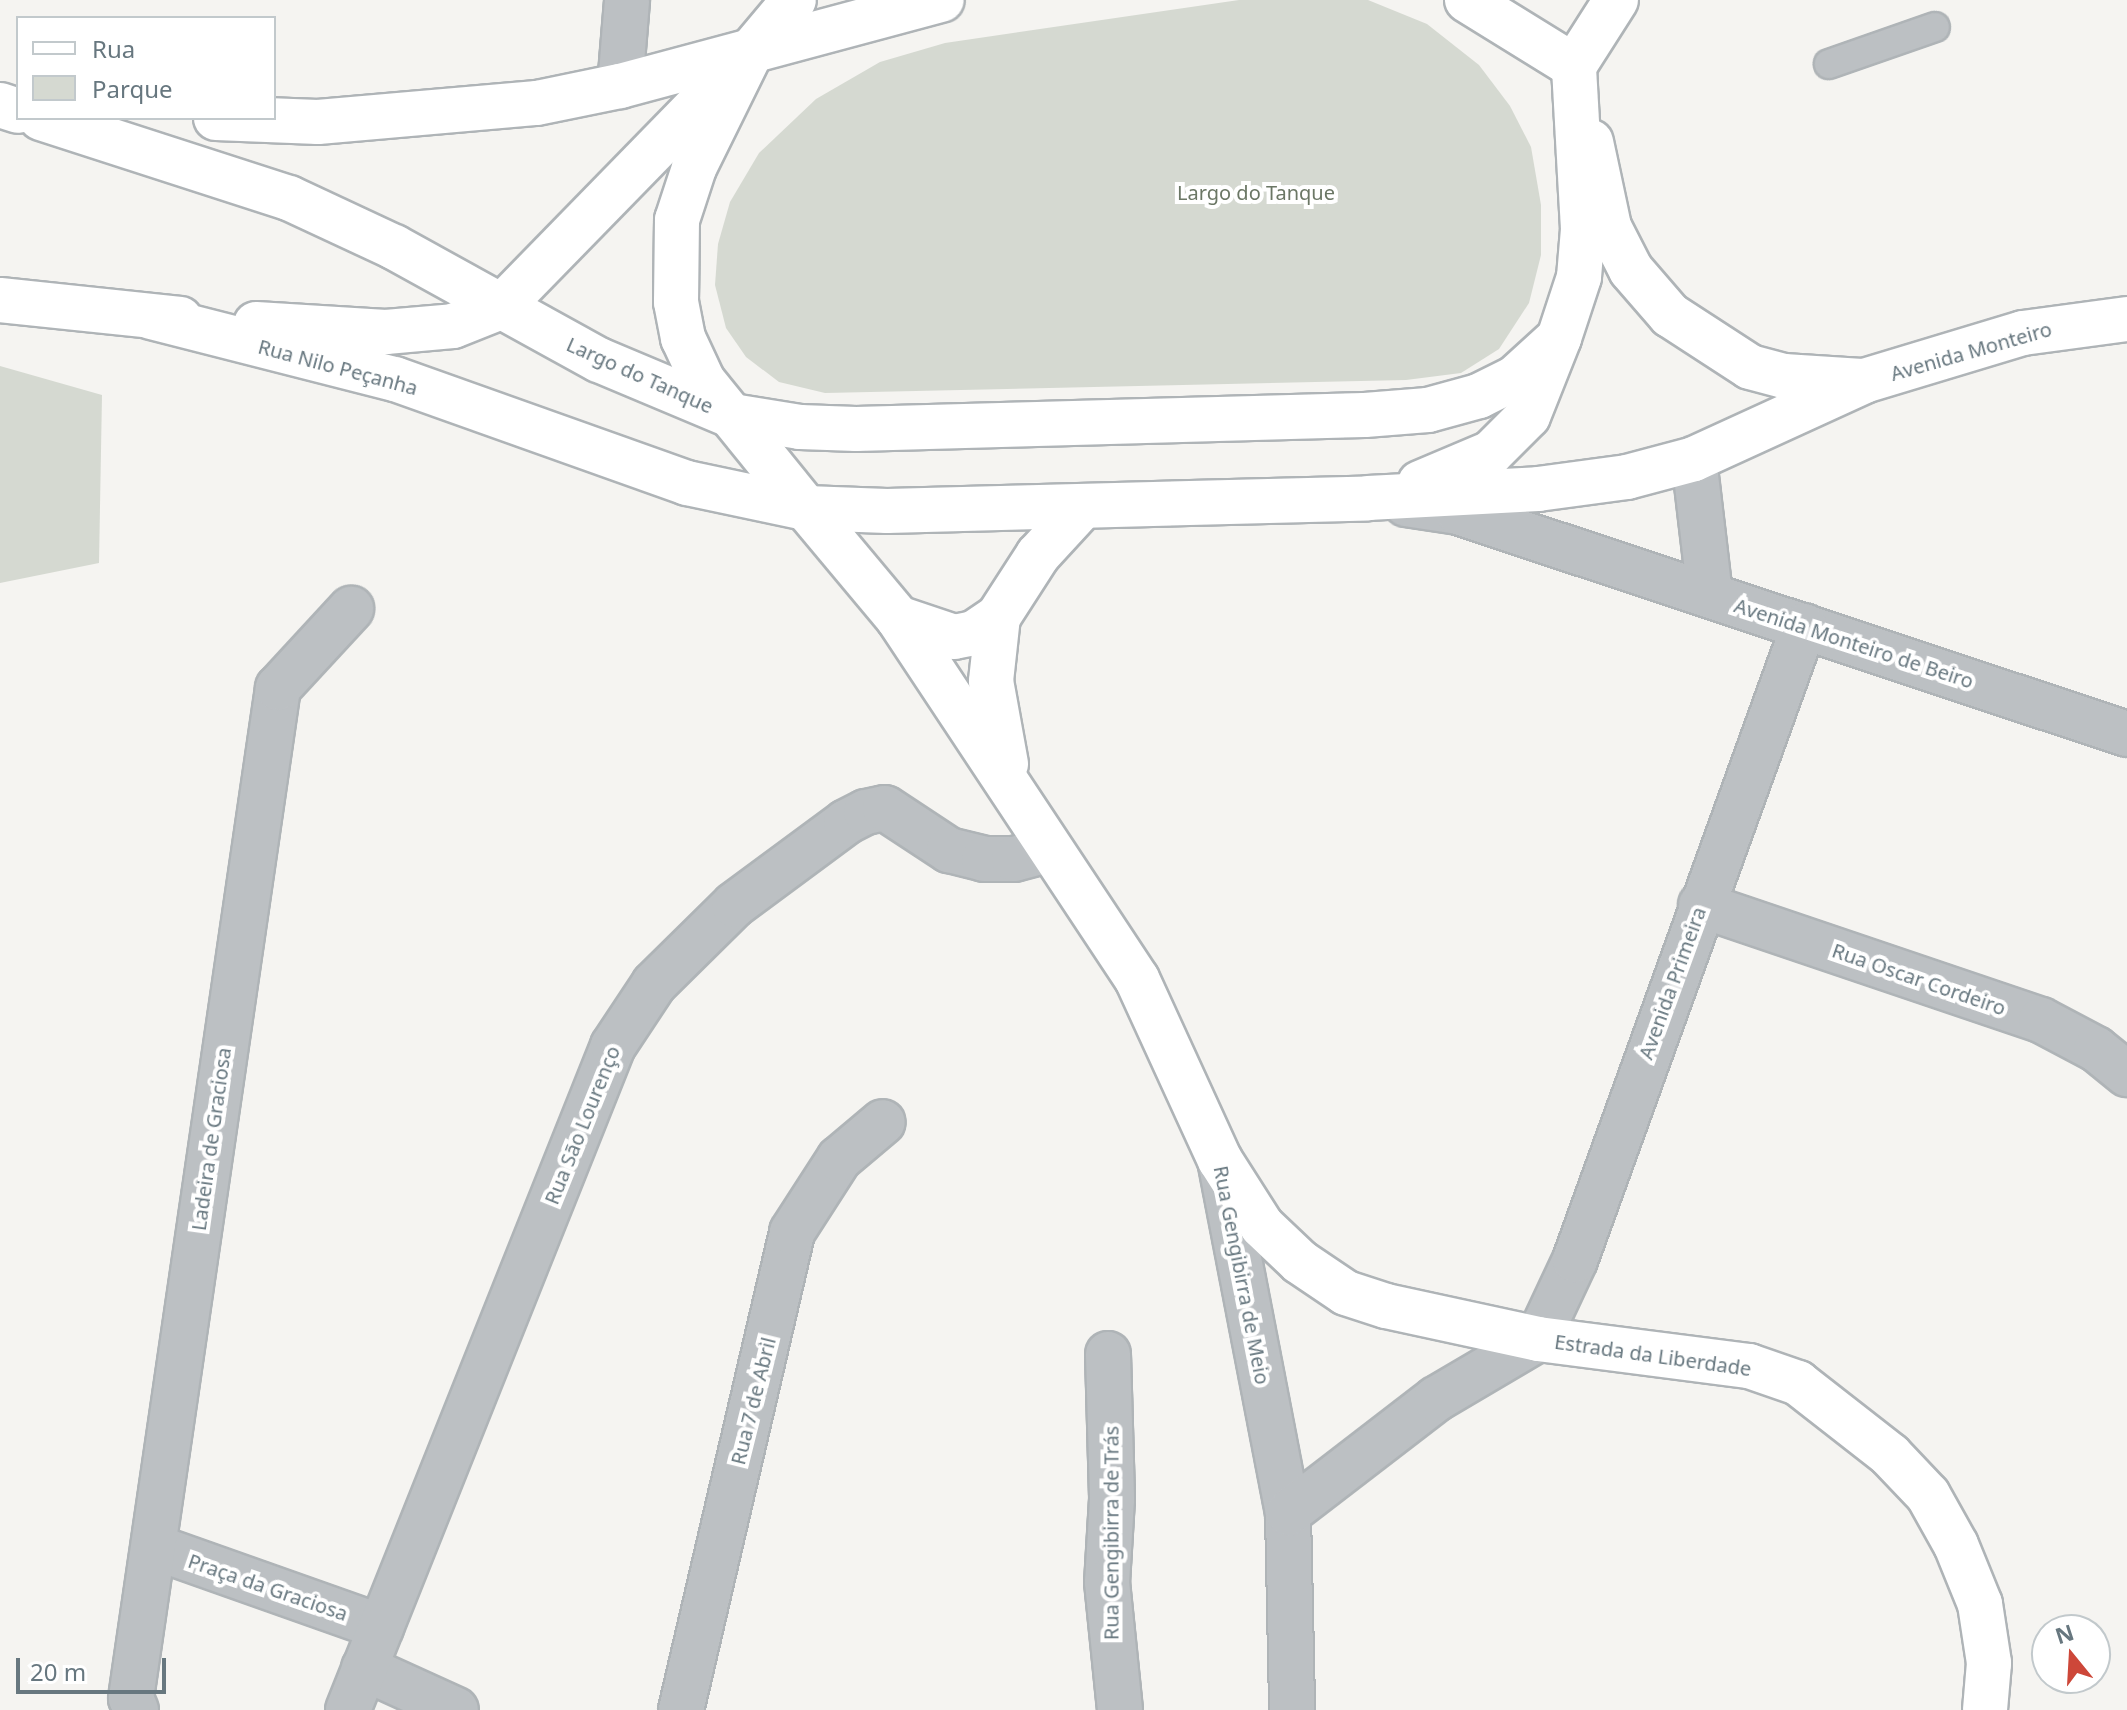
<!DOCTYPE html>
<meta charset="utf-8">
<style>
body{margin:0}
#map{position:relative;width:2127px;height:1710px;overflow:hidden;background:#f5f4f1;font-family:"Noto Sans",sans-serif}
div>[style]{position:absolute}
.green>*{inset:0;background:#d5d9d1}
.roads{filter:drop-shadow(2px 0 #afb4b7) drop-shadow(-2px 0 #afb4b7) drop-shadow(0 2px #afb4b7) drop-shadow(0 -2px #afb4b7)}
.lane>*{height:28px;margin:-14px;padding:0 14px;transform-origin:14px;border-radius:14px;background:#bcc0c3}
.street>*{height:44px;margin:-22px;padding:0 22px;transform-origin:22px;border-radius:22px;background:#bcc0c3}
.secondary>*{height:44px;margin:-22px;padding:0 22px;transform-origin:22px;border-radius:22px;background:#fff}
.primary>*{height:44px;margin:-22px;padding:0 22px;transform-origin:22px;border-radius:22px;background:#fff}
span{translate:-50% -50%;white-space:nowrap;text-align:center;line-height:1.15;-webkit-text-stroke:8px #fff;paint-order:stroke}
.park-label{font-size:20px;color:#6b7765}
.street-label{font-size:20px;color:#67777f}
.legend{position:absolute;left:16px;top:16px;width:260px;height:104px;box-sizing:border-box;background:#fff;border:2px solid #c2c9cc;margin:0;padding:10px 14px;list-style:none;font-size:24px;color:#67777f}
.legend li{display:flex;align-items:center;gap:16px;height:40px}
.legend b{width:40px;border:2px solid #c2c9cc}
.north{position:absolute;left:2031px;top:1614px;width:80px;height:80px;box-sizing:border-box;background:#fff;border:2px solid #c2c9cc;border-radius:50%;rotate:342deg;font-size:22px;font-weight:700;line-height:32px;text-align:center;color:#67777f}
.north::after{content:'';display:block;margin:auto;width:28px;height:36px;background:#cd4739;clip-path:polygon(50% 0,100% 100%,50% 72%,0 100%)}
.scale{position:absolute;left:16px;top:1658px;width:150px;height:36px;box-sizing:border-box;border:4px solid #67777f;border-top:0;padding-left:10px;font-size:24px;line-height:28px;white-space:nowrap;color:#67777f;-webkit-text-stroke:6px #fff;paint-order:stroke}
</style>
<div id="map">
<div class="green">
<i style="clip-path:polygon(1239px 0,1368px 0,1427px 24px,1479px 65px,1510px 106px,1531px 147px,1541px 205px,1541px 255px,1529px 303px,1499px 349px,1461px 373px,1406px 380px,825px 393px,779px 382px,746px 357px,726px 328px,715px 285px,718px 244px,730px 202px,759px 153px,816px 99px,880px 62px,945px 43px)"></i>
<i style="clip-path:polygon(0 366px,102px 395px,99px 563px,0 583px)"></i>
</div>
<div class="roads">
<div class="lane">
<i style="left:1829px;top:64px;width:112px;rotate:-19.2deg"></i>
</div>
<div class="street">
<i style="left:620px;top:86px;width:86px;rotate:-85.3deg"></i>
<i style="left:1694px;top:459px;width:137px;rotate:83.3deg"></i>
<i style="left:1406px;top:504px;width:53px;rotate:8.7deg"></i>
<i style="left:1458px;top:512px;width:705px;rotate:18.36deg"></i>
<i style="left:1701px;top:905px;width:359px;rotate:18.7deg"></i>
<i style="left:2041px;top:1020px;width:62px;rotate:27.8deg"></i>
<i style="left:2096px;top:1049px;width:40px;rotate:39deg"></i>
<i style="left:1220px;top:1160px;width:359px;rotate:79.1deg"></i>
<i style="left:1288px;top:1513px;width:197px;rotate:88.8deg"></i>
<i style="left:1108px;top:1354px;width:145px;rotate:88.4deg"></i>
<i style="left:1112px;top:1499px;width:83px;rotate:93.4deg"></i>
<i style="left:1107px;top:1582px;width:129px;rotate:84.2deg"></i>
<i style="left:1288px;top:1513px;width:187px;rotate:-37.6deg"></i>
<i style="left:1436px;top:1399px;width:118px;rotate:-30.5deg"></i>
<i style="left:1538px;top:1339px;width:87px;rotate:-64.9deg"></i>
<i style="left:1575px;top:1260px;width:674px;rotate:-70.14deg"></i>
<i style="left:155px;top:1547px;width:240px;rotate:19.5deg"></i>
<i style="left:364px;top:1668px;width:101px;rotate:24.5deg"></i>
<i style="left:136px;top:1710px;width:13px;rotate:-113deg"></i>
<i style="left:131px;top:1698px;width:1021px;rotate:-81.72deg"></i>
<i style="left:278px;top:688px;width:108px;rotate:-47.3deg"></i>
<i style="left:348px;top:1710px;width:715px;rotate:-68.24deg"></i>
<i style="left:613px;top:1046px;width:74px;rotate:-56.5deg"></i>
<i style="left:654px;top:984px;width:112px;rotate:-44.6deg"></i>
<i style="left:734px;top:905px;width:139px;rotate:-36.5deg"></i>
<i style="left:846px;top:822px;width:22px;rotate:-27deg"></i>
<i style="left:866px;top:812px;width:19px;rotate:-12deg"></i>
<i style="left:885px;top:808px;width:77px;rotate:33.3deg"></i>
<i style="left:949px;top:850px;width:36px;rotate:14deg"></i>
<i style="left:984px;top:859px;width:30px"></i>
<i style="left:1014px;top:859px;width:34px;rotate:-15deg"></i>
<i style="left:681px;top:1710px;width:491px;rotate:-76.9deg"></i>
<i style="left:792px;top:1232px;width:87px;rotate:-57.2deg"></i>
<i style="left:839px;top:1159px;width:57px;rotate:-40.1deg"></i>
</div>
<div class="secondary">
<i style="left:1591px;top:142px;width:87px;rotate:78deg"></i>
<i style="left:1609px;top:227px;width:48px;rotate:62.9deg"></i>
<i style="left:1631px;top:270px;width:60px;rotate:49.1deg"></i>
<i style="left:1670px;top:315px;width:95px;rotate:33deg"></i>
<i style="left:1750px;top:367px;width:35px;rotate:15deg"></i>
<i style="left:1784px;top:376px;width:78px;rotate:3.7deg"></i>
<i style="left:0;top:300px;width:181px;rotate:6deg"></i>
<i style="left:151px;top:317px;width:252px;rotate:14.3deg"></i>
<i style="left:395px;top:379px;width:310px;rotate:19.6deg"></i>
<i style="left:687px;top:483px;width:122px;rotate:11.9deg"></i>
<i style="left:806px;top:508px;width:81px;rotate:2.1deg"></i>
<i style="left:887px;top:511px;width:481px;rotate:-1.5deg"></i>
<i style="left:1368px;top:498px;width:170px;rotate:-3deg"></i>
<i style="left:1538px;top:489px;width:90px;rotate:-7.7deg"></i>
<i style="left:1627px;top:477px;width:69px;rotate:-15deg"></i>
<i style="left:1694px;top:459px;width:187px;rotate:-24.6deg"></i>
<i style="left:1864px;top:381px;width:166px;rotate:-16.8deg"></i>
<i style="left:2023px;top:333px;width:105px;rotate:-7.7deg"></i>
<i style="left:256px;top:324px;width:130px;rotate:3.5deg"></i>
<i style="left:386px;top:332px;width:67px;rotate:-5.1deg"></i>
<i style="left:453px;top:326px;width:52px;rotate:-21.6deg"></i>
<i style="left:501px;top:307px;width:359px;rotate:-45.7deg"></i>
<i style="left:752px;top:50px;width:65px;rotate:-50deg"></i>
<i style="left:1420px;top:483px;width:77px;rotate:-22.9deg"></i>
<i style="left:1491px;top:453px;width:52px;rotate:-45deg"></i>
<i style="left:1528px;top:416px;width:84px;rotate:-68.3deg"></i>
<i style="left:806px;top:508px;width:143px;rotate:50.1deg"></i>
<i style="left:898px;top:618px;width:433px;rotate:56.5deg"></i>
<i style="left:1137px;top:979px;width:199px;rotate:65.4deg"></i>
<i style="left:1220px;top:1160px;width:78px;rotate:57.5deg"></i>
<i style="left:1262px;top:1226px;width:52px;rotate:43.5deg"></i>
<i style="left:1300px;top:1262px;width:55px;rotate:34deg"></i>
<i style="left:1346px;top:1293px;width:42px;rotate:18deg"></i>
<i style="left:1386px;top:1306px;width:156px;rotate:12.2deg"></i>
<i style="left:1538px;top:1339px;width:213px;rotate:7.3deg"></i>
<i style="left:1749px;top:1366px;width:52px;rotate:19.1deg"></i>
<i style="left:1798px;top:1383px;width:117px;rotate:38deg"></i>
<i style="left:1890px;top:1455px;width:55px;rotate:46.5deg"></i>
<i style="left:1928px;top:1495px;width:57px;rotate:60.8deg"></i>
<i style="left:1956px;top:1545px;width:64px;rotate:67.9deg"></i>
<i style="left:1980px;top:1604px;width:60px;rotate:81.3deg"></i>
<i style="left:1989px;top:1663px;width:47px;rotate:94.9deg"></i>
<i style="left:898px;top:618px;width:59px;rotate:18.7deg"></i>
<i style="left:954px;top:637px;width:20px;rotate:-11deg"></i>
<i style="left:974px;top:633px;width:29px;rotate:-34deg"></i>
<i style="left:1006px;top:764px;width:84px;rotate:-100.2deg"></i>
<i style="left:991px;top:681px;width:64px;rotate:-83.8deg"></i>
<i style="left:998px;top:617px;width:74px;rotate:-57.2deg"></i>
<i style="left:1038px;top:555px;width:65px;rotate:-47.5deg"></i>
</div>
<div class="primary">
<i style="left:1467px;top:0;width:126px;rotate:31.7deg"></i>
<i style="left:752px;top:50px;width:131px;rotate:116.2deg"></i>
<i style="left:694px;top:168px;width:55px;rotate:108.1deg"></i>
<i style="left:677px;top:220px;width:82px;rotate:90.7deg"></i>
<i style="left:676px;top:302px;width:37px;rotate:79deg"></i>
<i style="left:683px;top:338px;width:47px;rotate:65.1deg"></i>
<i style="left:703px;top:381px;width:164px;rotate:51deg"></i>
<i style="left:1574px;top:66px;width:78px;rotate:-57.5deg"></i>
<i style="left:0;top:105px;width:19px;rotate:18deg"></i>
<i style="left:41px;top:118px;width:261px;rotate:17.9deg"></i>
<i style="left:289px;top:198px;width:116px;rotate:25deg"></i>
<i style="left:394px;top:247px;width:234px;rotate:28.9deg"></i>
<i style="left:599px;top:360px;width:144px;rotate:22.8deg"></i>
<i style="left:732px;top:416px;width:69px;rotate:9.2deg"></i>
<i style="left:800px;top:427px;width:56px;rotate:2deg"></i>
<i style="left:856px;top:429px;width:509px;rotate:-1.58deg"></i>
<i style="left:1365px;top:415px;width:63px;rotate:-4.5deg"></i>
<i style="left:1428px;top:410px;width:53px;rotate:-15.4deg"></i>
<i style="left:1479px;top:396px;width:40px;rotate:-26.6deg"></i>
<i style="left:1515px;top:378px;width:59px;rotate:-42.3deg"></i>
<i style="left:1559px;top:338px;width:64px;rotate:-71.8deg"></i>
<i style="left:1579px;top:277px;width:48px;rotate:-85.2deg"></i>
<i style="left:1583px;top:229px;width:163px;rotate:-93.2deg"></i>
<i style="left:216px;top:118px;width:102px;rotate:2.2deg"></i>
<i style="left:318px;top:122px;width:220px;rotate:-5deg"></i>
<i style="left:537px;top:103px;width:85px;rotate:-11.6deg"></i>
<i style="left:620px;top:86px;width:333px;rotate:-15deg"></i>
</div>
</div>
<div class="park-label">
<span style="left:1256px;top:192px">Largo do Tanque</span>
</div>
<div class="street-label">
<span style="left:1971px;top:351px;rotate:-16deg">Avenida Monteiro</span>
<span style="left:338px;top:367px;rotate:15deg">Rua Nilo Peçanha</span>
<span style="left:640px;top:375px;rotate:24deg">Largo do Tanque</span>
<span style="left:1854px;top:643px;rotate:18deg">Avenida Monteiro de Beiro</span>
<span style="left:1919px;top:979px;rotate:19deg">Rua Oscar Cordeiro</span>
<span style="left:1672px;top:983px;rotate:-70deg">Avenida Primeira</span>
<span style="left:582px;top:1125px;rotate:-68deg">Rua São Lourenço</span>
<span style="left:211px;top:1139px;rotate:-82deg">Ladeira de Graciosa</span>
<span style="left:1242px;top:1275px;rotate:79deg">Rua Gengibirra de Meio</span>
<span style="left:1653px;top:1355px;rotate:8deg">Estrada da Liberdade</span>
<span style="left:753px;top:1401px;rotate:-76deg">Rua 7 de Abril</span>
<span style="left:1111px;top:1533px;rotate:-90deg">Rua Gengibirra de Trás</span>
<span style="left:268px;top:1587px;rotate:19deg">Praça da Graciosa</span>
</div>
<ul class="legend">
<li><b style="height:10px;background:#fff"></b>Rua</li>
<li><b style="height:22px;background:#d5d9d1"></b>Parque</li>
</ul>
<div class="north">N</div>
<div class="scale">20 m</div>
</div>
